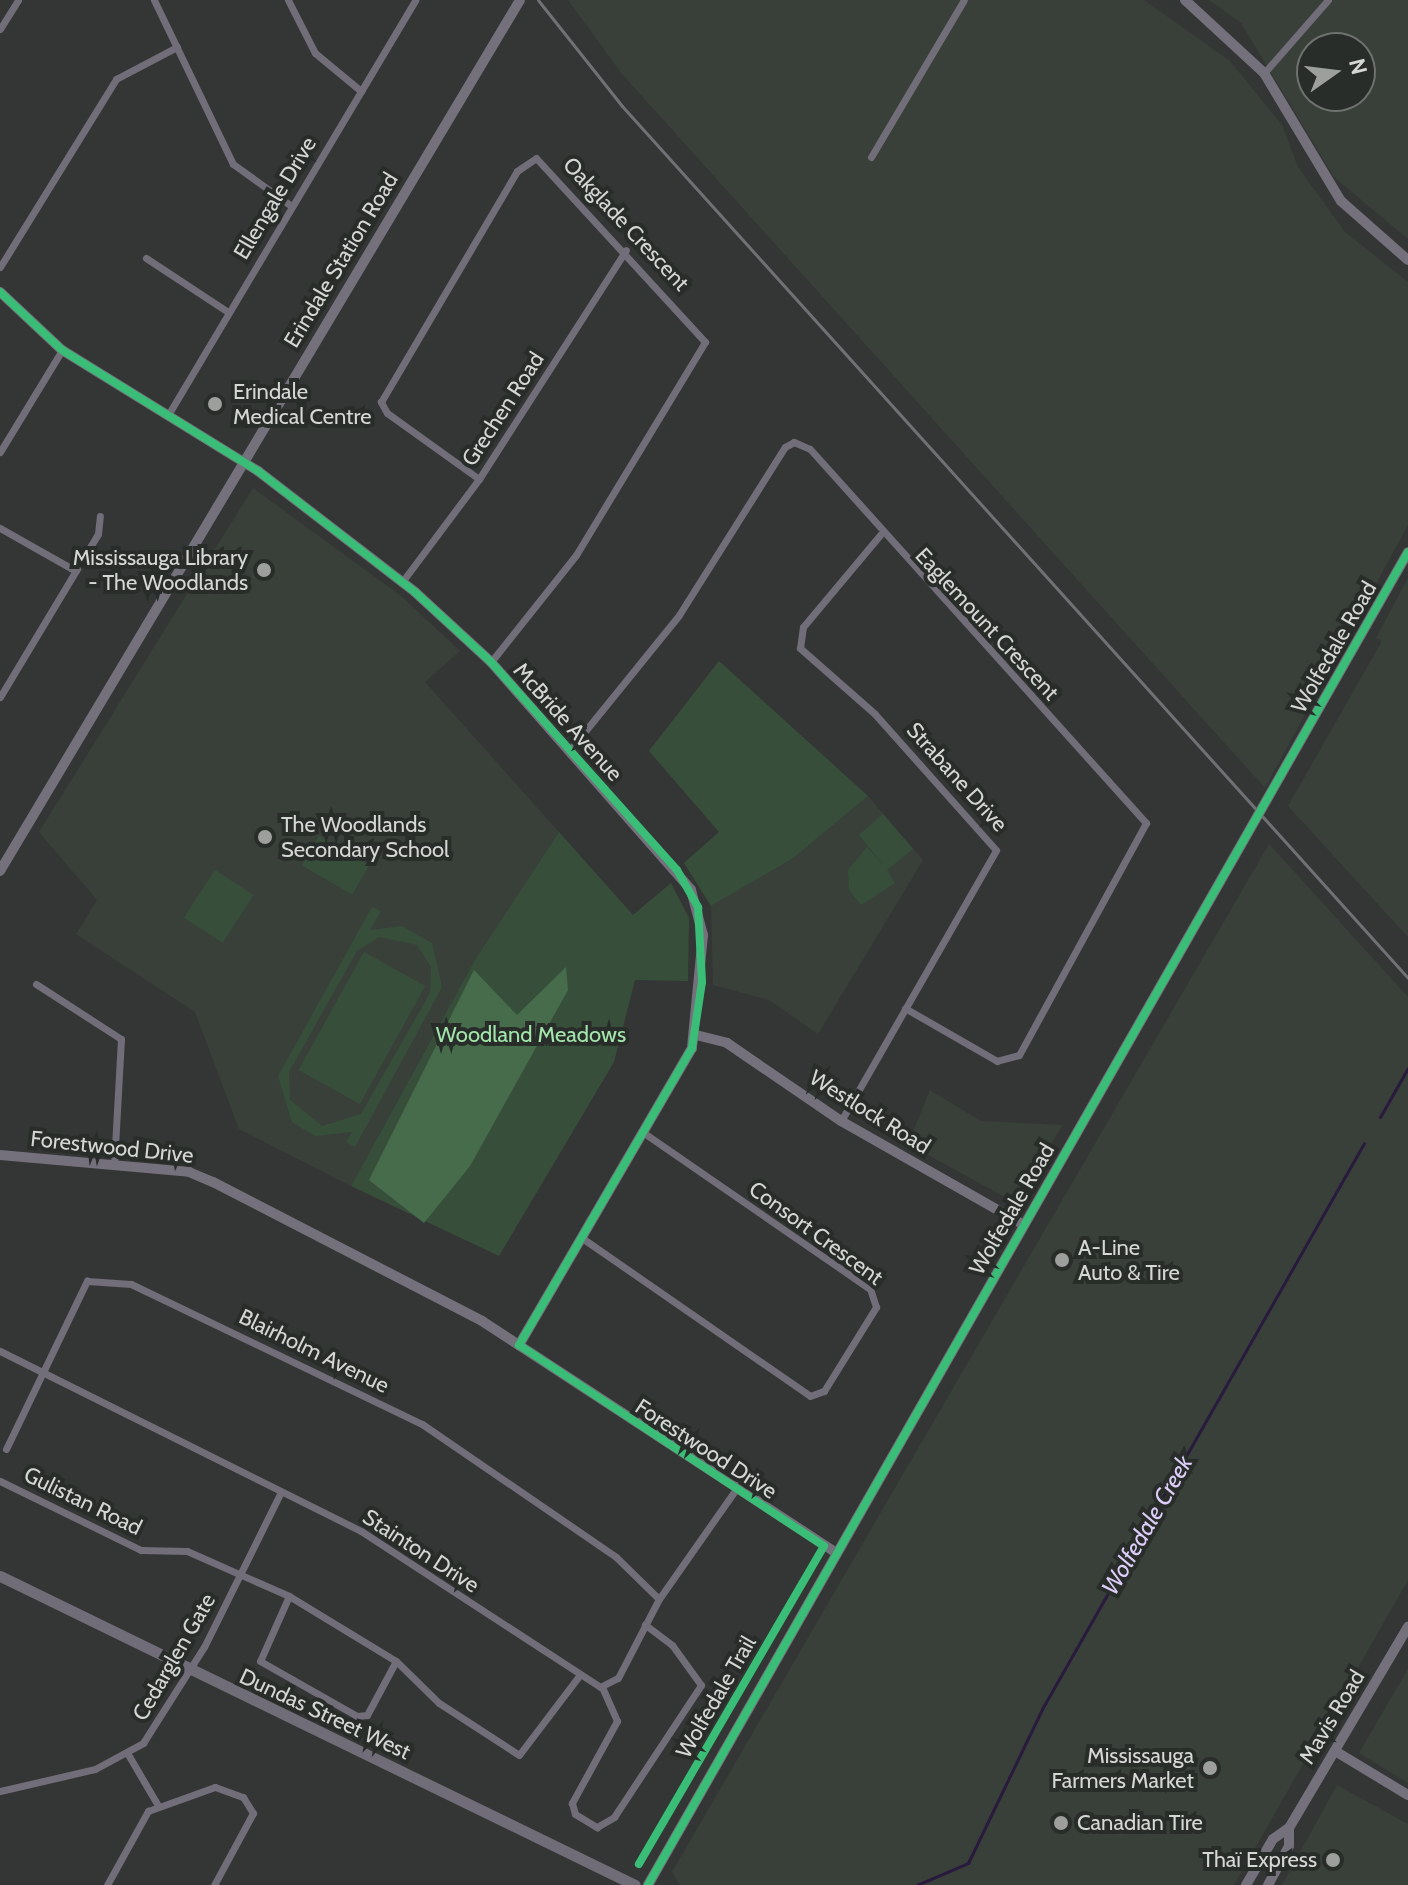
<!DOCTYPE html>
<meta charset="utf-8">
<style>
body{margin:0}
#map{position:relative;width:1408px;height:1885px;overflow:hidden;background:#343635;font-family:Cabin,sans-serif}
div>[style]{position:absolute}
.built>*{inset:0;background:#384039}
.green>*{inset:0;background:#374f3a;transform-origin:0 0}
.forest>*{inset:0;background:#476c4c}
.stream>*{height:3px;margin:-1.5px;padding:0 1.5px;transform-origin:1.5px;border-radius:1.5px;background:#291a3e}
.street>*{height:7px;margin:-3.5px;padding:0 3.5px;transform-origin:3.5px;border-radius:3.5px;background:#716d79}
.secondary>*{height:10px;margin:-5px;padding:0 5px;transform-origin:5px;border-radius:5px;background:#74707c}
.primary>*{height:11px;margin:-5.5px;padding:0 5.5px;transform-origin:5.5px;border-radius:5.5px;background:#716d78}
.rail>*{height:3px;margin:-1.5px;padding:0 1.5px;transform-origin:1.5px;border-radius:1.5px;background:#717175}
.cycleway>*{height:8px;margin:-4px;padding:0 4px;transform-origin:4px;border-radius:4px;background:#3abd76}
.dots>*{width:22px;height:22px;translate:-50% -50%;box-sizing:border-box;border:4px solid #292d2a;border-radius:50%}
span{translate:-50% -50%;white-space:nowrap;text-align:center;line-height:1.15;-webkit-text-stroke:8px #292d2a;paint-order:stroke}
.street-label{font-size:22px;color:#d5d7d5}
.poi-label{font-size:22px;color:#d5d7d5}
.left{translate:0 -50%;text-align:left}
.right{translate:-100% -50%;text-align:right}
.park-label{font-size:22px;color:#a3e6ac}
.water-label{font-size:24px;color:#dccdf9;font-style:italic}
.north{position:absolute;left:1296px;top:32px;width:80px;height:80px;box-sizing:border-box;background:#292d2a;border:2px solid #6e716e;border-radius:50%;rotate:76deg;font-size:22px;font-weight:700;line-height:32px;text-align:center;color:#d5d7d5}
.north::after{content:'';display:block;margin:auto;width:28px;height:36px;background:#9d9f9d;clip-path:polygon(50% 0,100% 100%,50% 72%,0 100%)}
</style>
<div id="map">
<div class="built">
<i style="clip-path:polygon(568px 0,1144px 0,1230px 61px,1282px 125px,1298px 167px,1345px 232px,1408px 282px,1408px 525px,1265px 788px,622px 74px)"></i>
<i style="clip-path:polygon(evenodd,1209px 0,1408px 0,1408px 239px,1334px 177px,1241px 23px,1209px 0,1312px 48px,1360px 48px,1360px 96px,1312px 96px,1312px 48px)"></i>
<i style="clip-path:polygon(253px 488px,401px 596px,460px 651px,425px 682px,559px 832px,476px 958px,351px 1186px,239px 1129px,195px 1012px,76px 934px,97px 900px,39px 832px)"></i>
<i style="clip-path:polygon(1408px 578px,1408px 937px,1288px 806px,1382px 641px,1376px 638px)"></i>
<i style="clip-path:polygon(868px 796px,923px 860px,818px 1034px,769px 1000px,713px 985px,711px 906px,792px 859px)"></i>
<i style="clip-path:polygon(1269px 844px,1408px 997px,1408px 1580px,1234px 1885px,680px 1885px,672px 1872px)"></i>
<i style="clip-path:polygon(930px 1090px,981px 1121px,1063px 1125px,1014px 1202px,908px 1144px)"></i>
<i style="clip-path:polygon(1408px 1669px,1408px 1783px,1359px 1753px)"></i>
<i style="clip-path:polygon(1337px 1785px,1408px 1824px,1408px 1885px,1282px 1885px)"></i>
</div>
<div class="green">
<i style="clip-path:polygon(719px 661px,868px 796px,792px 859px,711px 906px,684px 863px,719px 832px,649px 751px)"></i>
<i style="clip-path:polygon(883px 814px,913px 849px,887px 870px,895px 883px,861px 905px,849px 890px,848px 870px,867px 847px,885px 867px,859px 835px)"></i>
<i style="clip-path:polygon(559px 832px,633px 915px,671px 883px,689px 918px,688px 981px,635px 980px,614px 1062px,499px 1256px,351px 1186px,476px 958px)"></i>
<i style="left:319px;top:836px;width:58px;height:34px;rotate:30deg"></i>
<i style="left:215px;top:870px;width:46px;height:57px;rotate:33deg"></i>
<i style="clip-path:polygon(evenodd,372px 907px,381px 911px,370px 930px,402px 926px,432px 943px,442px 987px,355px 1147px,346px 1142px,352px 1132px,315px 1136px,292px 1122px,278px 1076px,372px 907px,379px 937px,417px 945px,431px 967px,430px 993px,361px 1114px,322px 1126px,290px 1100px,289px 1072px,357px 951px,379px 937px)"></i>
<i style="left:364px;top:952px;width:70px;height:135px;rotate:29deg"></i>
</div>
<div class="forest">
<i style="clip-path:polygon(566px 967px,568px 990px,470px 1166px,424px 1223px,369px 1180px,474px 970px,517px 1015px)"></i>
</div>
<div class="stream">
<i style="left:1380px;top:1117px;width:56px;rotate:-60.3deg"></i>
<i style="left:917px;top:1885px;width:56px;rotate:-23.3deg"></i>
<i style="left:968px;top:1863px;width:171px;rotate:-64.3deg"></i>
<i style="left:1042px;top:1709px;width:651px;rotate:-60.36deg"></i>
</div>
<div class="street">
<i style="left:154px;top:0;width:182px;rotate:64.3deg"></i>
<i style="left:233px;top:164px;width:70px;rotate:35.7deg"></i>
<i style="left:288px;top:0;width:59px;rotate:63deg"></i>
<i style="left:315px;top:53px;width:60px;rotate:39.6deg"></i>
<i style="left:0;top:29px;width:34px;rotate:-58deg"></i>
<i style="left:1264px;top:73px;width:97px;rotate:-48.8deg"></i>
<i style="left:871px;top:157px;width:182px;rotate:-59.4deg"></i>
<i style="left:146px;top:258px;width:98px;rotate:33.4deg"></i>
<i style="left:0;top:267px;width:221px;rotate:-58.3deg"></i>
<i style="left:116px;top:79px;width:69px;rotate:-27.7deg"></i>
<i style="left:168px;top:415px;width:483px;rotate:-59.2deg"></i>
<i style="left:0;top:452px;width:119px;rotate:-58.7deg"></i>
<i style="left:479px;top:479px;width:113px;rotate:-144.3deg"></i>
<i style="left:387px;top:413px;width:13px;rotate:-119deg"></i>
<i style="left:381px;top:402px;width:268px;rotate:-59.5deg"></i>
<i style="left:517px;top:171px;width:23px;rotate:-34deg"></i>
<i style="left:536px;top:158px;width:250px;rotate:47.4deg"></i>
<i style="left:705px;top:342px;width:249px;rotate:121.2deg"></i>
<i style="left:576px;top:555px;width:137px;rotate:128.5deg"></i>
<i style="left:0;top:528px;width:87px;rotate:29.5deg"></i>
<i style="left:402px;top:582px;width:129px;rotate:-53.2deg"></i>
<i style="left:479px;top:479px;width:272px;rotate:-57.3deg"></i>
<i style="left:0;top:697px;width:190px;rotate:-59deg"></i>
<i style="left:98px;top:534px;width:18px;rotate:-84deg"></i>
<i style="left:569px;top:751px;width:175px;rotate:-51deg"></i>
<i style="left:679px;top:615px;width:199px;rotate:-57.8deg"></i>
<i style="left:785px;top:447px;width:10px;rotate:-29deg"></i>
<i style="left:794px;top:442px;width:17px;rotate:24deg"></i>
<i style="left:810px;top:449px;width:503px;rotate:48.06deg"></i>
<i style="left:1146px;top:823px;width:264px;rotate:118.7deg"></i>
<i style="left:1019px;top:1055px;width:23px;rotate:165deg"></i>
<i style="left:997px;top:1061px;width:106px;rotate:-150.1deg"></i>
<i style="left:36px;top:984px;width:101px;rotate:32.9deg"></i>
<i style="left:121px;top:1039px;width:124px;rotate:93.2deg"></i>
<i style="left:841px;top:1121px;width:312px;rotate:-60.2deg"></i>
<i style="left:996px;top:850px;width:182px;rotate:-131.7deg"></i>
<i style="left:875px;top:714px;width:100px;rotate:-138.7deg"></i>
<i style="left:800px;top:648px;width:21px;rotate:-82deg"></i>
<i style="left:803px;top:627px;width:120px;rotate:-50.1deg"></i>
<i style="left:582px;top:1238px;width:277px;rotate:34.7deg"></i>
<i style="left:810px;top:1396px;width:15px;rotate:-20deg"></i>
<i style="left:824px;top:1391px;width:99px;rotate:-58.2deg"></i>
<i style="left:876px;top:1307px;width:19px;rotate:-108deg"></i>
<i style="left:870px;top:1289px;width:277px;rotate:-145.4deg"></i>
<i style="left:0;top:1351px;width:403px;rotate:26.5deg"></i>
<i style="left:361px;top:1531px;width:285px;rotate:33.1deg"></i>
<i style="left:600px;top:1687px;width:20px;rotate:-27deg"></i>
<i style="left:618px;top:1678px;width:89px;rotate:-62.6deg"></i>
<i style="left:659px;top:1599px;width:131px;rotate:-55deg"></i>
<i style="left:6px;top:1449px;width:187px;rotate:-64.3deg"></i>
<i style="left:87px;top:1281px;width:44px;rotate:3.9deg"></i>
<i style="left:131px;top:1284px;width:323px;rotate:25.7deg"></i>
<i style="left:422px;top:1424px;width:235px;rotate:34.4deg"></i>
<i style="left:616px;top:1557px;width:60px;rotate:44.3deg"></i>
<i style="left:0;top:1481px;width:157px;rotate:26.1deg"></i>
<i style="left:141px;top:1550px;width:46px;rotate:1.2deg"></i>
<i style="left:187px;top:1551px;width:111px;rotate:23.8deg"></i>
<i style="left:289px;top:1596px;width:125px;rotate:31.3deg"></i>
<i style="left:396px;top:1661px;width:60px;rotate:44.3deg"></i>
<i style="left:439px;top:1703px;width:95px;rotate:33deg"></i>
<i style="left:519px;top:1755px;width:99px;rotate:-52.8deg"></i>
<i style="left:289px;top:1596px;width:71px;rotate:114deg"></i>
<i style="left:260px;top:1661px;width:112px;rotate:29.6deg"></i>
<i style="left:357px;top:1716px;width:10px;rotate:-6deg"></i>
<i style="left:367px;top:1715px;width:61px;rotate:-61.8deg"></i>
<i style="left:602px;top:1687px;width:37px;rotate:66deg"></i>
<i style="left:617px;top:1721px;width:94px;rotate:118.8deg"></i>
<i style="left:572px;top:1803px;width:11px;rotate:75deg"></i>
<i style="left:575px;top:1814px;width:26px;rotate:31deg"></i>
<i style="left:597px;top:1827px;width:20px;rotate:-30deg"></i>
<i style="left:614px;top:1817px;width:158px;rotate:-56.6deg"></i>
<i style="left:701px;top:1685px;width:49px;rotate:-125.9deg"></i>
<i style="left:672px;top:1645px;width:34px;rotate:-143deg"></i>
<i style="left:129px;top:1756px;width:56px;rotate:59.7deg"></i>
<i style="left:0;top:1791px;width:98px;rotate:-13deg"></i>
<i style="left:95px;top:1769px;width:55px;rotate:-28.4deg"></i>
<i style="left:143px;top:1743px;width:114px;rotate:-57.6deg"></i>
<i style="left:204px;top:1647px;width:173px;rotate:-63.6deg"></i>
<i style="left:107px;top:1885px;width:85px;rotate:-61deg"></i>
<i style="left:148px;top:1811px;width:71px;rotate:-19.7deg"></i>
<i style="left:215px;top:1787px;width:30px;rotate:20deg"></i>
<i style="left:243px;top:1797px;width:19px;rotate:58deg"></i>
<i style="left:253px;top:1813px;width:82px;rotate:118.4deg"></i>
</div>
<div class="secondary">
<i style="left:1185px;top:0;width:108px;rotate:42.7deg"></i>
<i style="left:1264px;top:73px;width:149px;rotate:59deg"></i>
<i style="left:1341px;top:201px;width:89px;rotate:41.4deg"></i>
<i style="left:0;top:292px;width:85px;rotate:43.1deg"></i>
<i style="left:62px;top:350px;width:230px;rotate:31.7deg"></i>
<i style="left:258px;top:471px;width:198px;rotate:37.6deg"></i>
<i style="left:415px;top:592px;width:103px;rotate:42.6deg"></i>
<i style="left:491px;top:662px;width:303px;rotate:48.7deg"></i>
<i style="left:691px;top:890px;width:47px;rotate:75.1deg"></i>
<i style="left:703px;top:935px;width:114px;rotate:95.6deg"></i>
<i style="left:692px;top:1048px;width:344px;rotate:120.2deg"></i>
<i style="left:0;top:871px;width:1014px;rotate:-59.16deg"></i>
<i style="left:696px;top:1035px;width:32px;rotate:14deg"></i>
<i style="left:727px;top:1043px;width:138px;rotate:34.4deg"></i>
<i style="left:841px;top:1121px;width:210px;rotate:29.6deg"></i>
<i style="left:0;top:1155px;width:190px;rotate:5.1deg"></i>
<i style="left:189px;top:1172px;width:26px;rotate:23deg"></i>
<i style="left:213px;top:1182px;width:303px;rotate:27.3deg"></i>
<i style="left:482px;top:1321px;width:423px;rotate:33.2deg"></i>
<i style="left:1335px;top:1751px;width:85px;rotate:31.1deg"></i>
<i style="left:648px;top:1885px;width:1534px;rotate:-60.31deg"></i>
<i style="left:1246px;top:1885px;width:53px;rotate:-59.6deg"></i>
<i style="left:1273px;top:1839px;width:19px;rotate:-35deg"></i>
<i style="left:1289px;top:1828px;width:234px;rotate:-59.4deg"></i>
<i style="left:1268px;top:1885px;width:44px;rotate:-61.7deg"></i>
<i style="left:1289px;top:1846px;width:18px;rotate:-90deg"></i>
</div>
<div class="primary">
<i style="left:0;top:1576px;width:706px;rotate:25.95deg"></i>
</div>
<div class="rail">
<i style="left:538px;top:0;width:135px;rotate:51.6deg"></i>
<i style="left:622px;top:106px;width:1174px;rotate:47.97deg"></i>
</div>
<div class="cycleway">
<i style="left:0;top:292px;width:85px;rotate:43.1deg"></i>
<i style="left:62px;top:350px;width:230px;rotate:31.7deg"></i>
<i style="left:258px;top:471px;width:198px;rotate:37.6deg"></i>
<i style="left:415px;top:592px;width:103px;rotate:42.6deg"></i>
<i style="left:491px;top:662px;width:279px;rotate:48.2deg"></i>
<i style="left:677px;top:870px;width:43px;rotate:60.4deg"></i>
<i style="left:698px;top:907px;width:75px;rotate:86.9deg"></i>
<i style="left:702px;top:982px;width:67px;rotate:98.6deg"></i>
<i style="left:692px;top:1048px;width:344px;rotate:120.2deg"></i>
<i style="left:519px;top:1345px;width:365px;rotate:33.4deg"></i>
<i style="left:824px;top:1546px;width:368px;rotate:120.2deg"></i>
<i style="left:648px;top:1885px;width:1534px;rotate:-60.31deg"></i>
</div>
<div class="dots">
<i style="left:215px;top:404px;background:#9d9f9d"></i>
<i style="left:264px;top:570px;background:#9d9f9d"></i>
<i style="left:265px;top:837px;background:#9d9f9d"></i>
<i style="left:1062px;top:1260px;background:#9d9f9d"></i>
<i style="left:1210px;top:1768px;background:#9d9f9d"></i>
<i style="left:1061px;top:1823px;background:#9d9f9d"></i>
<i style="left:1333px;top:1860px;background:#9d9f9d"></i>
</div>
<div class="street-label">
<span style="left:275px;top:198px;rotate:-59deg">Ellengale Drive</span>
<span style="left:626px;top:224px;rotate:47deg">Oakglade Crescent</span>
<span style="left:341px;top:260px;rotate:-59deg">Erindale Station Road</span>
<span style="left:503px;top:409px;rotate:-57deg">Grechen Road</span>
<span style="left:987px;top:624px;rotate:47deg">Eaglemount Crescent</span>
<span style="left:1334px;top:647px;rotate:-60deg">Wolfedale Road</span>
<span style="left:568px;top:722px;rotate:48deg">McBride Avenue</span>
<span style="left:957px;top:777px;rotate:48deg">Strabane Drive</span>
<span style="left:870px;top:1112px;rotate:32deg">Westlock Road</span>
<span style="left:112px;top:1147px;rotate:6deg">Forestwood Drive</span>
<span style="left:1012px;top:1209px;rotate:-60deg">Wolfedale Road</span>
<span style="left:816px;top:1233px;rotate:36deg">Consort Crescent</span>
<span style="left:314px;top:1351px;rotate:26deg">Blairholm Avenue</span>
<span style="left:706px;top:1449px;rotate:33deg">Forestwood Drive</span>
<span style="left:83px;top:1501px;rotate:26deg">Gulistan Road</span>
<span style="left:421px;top:1551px;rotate:33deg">Stainton Drive</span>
<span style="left:174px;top:1657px;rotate:-60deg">Cedarglen Gate</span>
<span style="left:716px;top:1697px;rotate:-60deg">Wolfedale Trail</span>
<span style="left:325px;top:1714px;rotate:25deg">Dundas Street West</span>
<span style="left:1332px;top:1717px;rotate:-59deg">Mavis Road</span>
</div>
<div class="poi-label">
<span class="left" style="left:233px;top:404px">Erindale<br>Medical Centre</span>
<span class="right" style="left:248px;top:570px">Mississauga Library<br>- The Woodlands</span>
<span class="left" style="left:281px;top:837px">The Woodlands<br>Secondary School</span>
<span class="left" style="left:1078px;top:1260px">A-Line<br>Auto &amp; Tire</span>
<span class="right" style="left:1194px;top:1768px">Mississauga<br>Farmers Market</span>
<span class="left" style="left:1077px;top:1823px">Canadian Tire</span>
<span class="right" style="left:1317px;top:1860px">Thaï Express</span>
</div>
<div class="park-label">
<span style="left:531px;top:1035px">Woodland Meadows</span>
</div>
<div class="water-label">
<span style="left:1147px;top:1525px;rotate:-60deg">Wolfedale Creek</span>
</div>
<div class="north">N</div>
</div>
